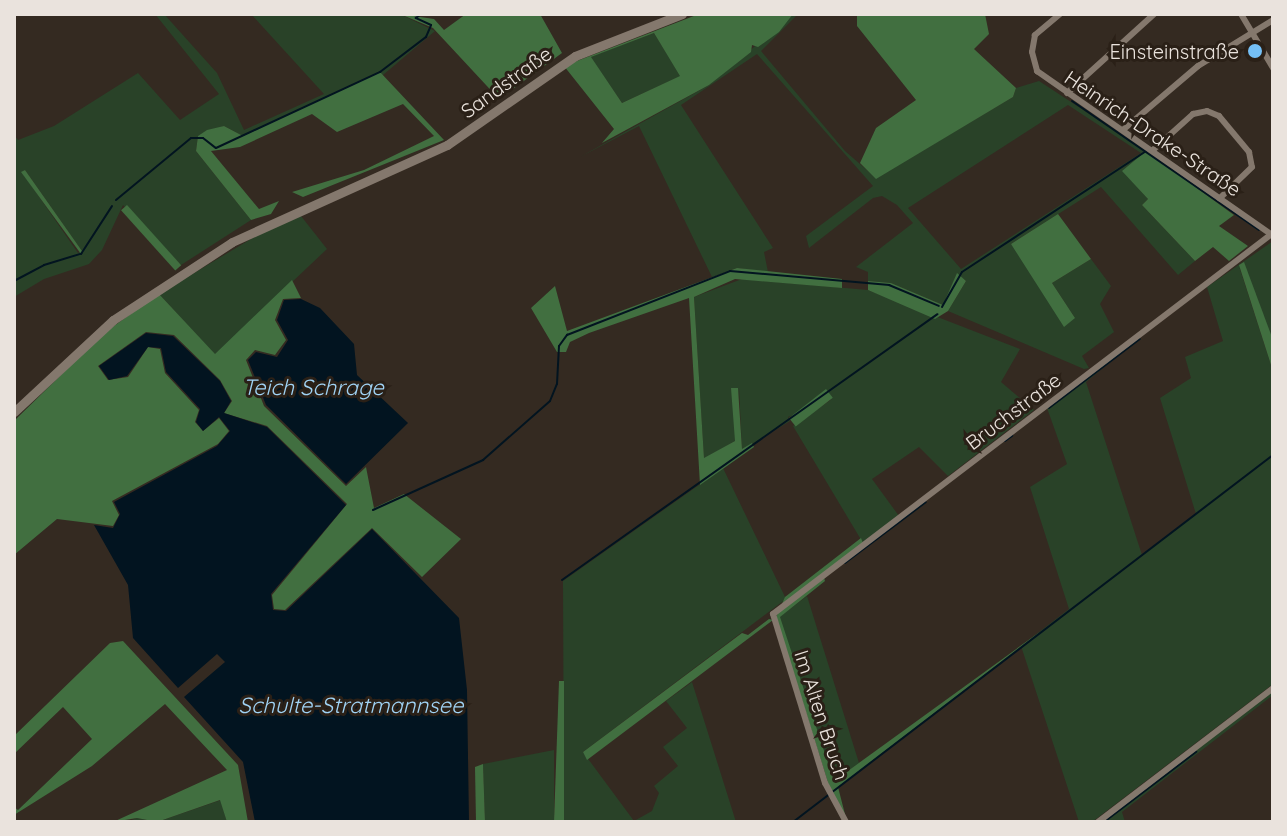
<!DOCTYPE html>
<meta charset="utf-8">
<style>
body{margin:0}
#map{position:relative;width:1287px;height:836px;overflow:hidden;background:#342a21;font-family:Quicksand,sans-serif}
div>[style]{position:absolute}
.green>*{inset:0;background:#294228}
.forest>*{inset:0;background:#416f40;transform-origin:0 0}
.water>*{inset:0;background:#021420}
.stream>*{height:2px;margin:-1px;padding:0 1px;transform-origin:1px;border-radius:1px;background:#021420}
.minor>*{height:6px;margin:-3px;padding:0 3px;transform-origin:3px;border-radius:3px;background:#84786d}
.secondary>*{height:9px;margin:-4.5px;padding:0 4.5px;transform-origin:4.5px;border-radius:4.5px;background:#84786d}
.dots>*{width:22px;height:22px;translate:-50% -50%;box-sizing:border-box;border:4px solid #2a2017;border-radius:50%}
span{translate:-50% -50%;white-space:nowrap;text-align:center;line-height:1.15;-webkit-text-stroke:6px #2a2017;paint-order:stroke}
.poi-label{font-size:20px;color:#eae3dd}
.right{translate:-100% -50%;text-align:right}
.street-label{font-size:20px;color:#eae3dd}
.water-label{font-size:22px;color:#a0d3f5;font-style:italic}
.frame{position:absolute;inset:0;border:16px solid #eae3dd;pointer-events:none}
</style>
<div id="map">
<div class="green">
<i style="clip-path:polygon(evenodd,155px 14px,164px 14px,217px 73px,244px 130px,324px 94px,251px 14px,400px 14px,435px 31px,383px 75px,243px 136px,224px 126px,198px 136px,196px 151px,251px 220px,181px 265px,123px 205px,102px 250px,89px 264px,44px 279px,14px 297px,14px 135px,18px 140px,54px 126px,138px 73px,180px 120px,219px 94px,155px 14px,25px 170px,82px 251px,78px 253px,22px 172px,25px 170px)"></i>
<i style="clip-path:polygon(evenodd,793px 14px,798px 14px,761px 51px,845px 151px,876px 178px,1013px 97px,1016px 88px,1039px 81px,1146px 151px,1123px 171px,1148px 199px,1142px 205px,1195px 261px,1178px 275px,1101px 187px,1011px 244px,1075px 318px,1052px 283px,1091px 259px,1111px 286px,1100px 304px,1114px 332px,1082px 356px,1089px 368px,1084px 369px,948px 311px,966px 281px,957px 274px,943px 305px,891px 283px,868px 281px,868px 272px,856px 267px,913px 223px,897px 205px,882px 196px,873px 198px,809px 248px,806px 236px,873px 186px,757px 54px,681px 105px,773px 248px,764px 252px,768px 272px,737px 268px,712px 277px,639px 126px,580px 157px,709px 85px,793px 14px,1068px 105px,1141px 153px,961px 269px,908px 208px,1068px 105px)"></i>
<i style="clip-path:polygon(654px 33px,681px 76px,622px 103px,590px 57px)"></i>
<i style="clip-path:polygon(301px 216px,327px 249px,215px 355px,159px 294px,256px 236px)"></i>
<i style="clip-path:polygon(1273px 241px,1273px 340px,1239px 266px,1273px 371px,1273px 684px,1092px 822px,1079px 822px,1021px 646px,1069px 609px,1030px 487px,1067px 464px,1047px 408px,1140px 337px,1086px 382px,1142px 555px,1196px 514px,1160px 398px,1191px 378px,1185px 357px,1223px 341px,1207px 287px)"></i>
<i style="clip-path:polygon(742px 279px,868px 290px,1020px 349px,1001px 382px,1034px 410px,948px 476px,919px 447px,872px 479px,899px 516px,863px 543px,793px 426px,832px 399px,788px 417px,790px 421px,742px 450px,739px 388px,735px 441px,704px 459px,694px 297px)"></i>
<i style="clip-path:polygon(723px 468px,786px 599px,583px 752px,634px 821px,652px 811px,659px 793px,654px 786px,678px 766px,663px 747px,687px 728px,666px 701px,692px 682px,736px 822px,564px 822px,563px 581px)"></i>
<i style="clip-path:polygon(807px 596px,859px 763px,834px 781px,779px 617px)"></i>
<i style="clip-path:polygon(1273px 690px,1273px 695px,1122px 812px,1125px 822px,1100px 822px)"></i>
<i style="clip-path:polygon(554px 750px,554px 822px,485px 822px,483px 764px)"></i>
<i style="clip-path:polygon(221px 800px,227px 822px,126px 822px,137px 818px,157px 822px)"></i>
</div>
<div class="forest">
<i style="clip-path:polygon(400px 14px,434px 19px,444px 30px,466px 14px,540px 14px,562px 53px,499px 99px,433px 28px)"></i>
<i style="clip-path:polygon(evenodd,699px 14px,793px 14px,779px 32px,758px 47px,752px 45px,751px 52px,709px 85px,602px 143px,614px 129px,564px 66px,699px 14px,654px 33px,680px 76px,622px 103px,591px 57px,654px 33px)"></i>
<i style="clip-path:polygon(857px 14px,985px 14px,989px 34px,974px 49px,1016px 88px,1013px 97px,876px 179px,860px 163px,876px 128px,916px 100px,857px 26px)"></i>
<i style="clip-path:polygon(380px 72px,444px 140px,303px 197px,292px 192px,364px 170px,434px 136px,403px 104px,337px 132px,312px 114px,240px 147px,211px 151px,259px 209px,279px 201px,271px 214px,251px 220px,196px 151px,198px 136px,207px 130px,224px 126px,243px 136px)"></i>
<i style="clip-path:polygon(1146px 151px,1234px 215px,1219px 226px,1248px 246px,1229px 261px,1213px 247px,1195px 261px,1142px 205px,1148px 199px,1122px 171px)"></i>
<i style="clip-path:polygon(25px 170px,82px 251px,81px 254px,21px 172px)"></i>
<i style="left:127px;top:205px;width:81px;height:8px;rotate:48deg"></i>
<i style="clip-path:polygon(1058px 214px,1091px 259px,1052px 283px,1075px 318px,1064px 327px,1011px 244px)"></i>
<i style="clip-path:polygon(1244px 262px,1273px 340px,1273px 371px,1239px 265px)"></i>
<i style="clip-path:polygon(737px 268px,842px 279px,842px 288px,735px 279px,694px 297px,704px 458px,735px 441px,731px 388px,738px 388px,742px 449px,752px 443px,754px 447px,700px 485px,689px 298px,589px 333px,570px 342px,566px 352px,557px 352px,531px 308px,555px 286px,567px 331px)"></i>
<i style="clip-path:polygon(957px 273px,966px 281px,948px 311px,935px 319px,868px 290px,868px 281px,891px 283px,943px 305px)"></i>
<i style="clip-path:polygon(292px 280px,301px 298px,283px 299px,275px 320px,286px 340px,275px 355px,255px 350px,246px 360px,264px 406px,346px 486px,366px 467px,374px 508px,404px 494px,461px 539px,422px 577px,372px 528px,285px 610px,274px 609px,272px 595px,347px 504px,267px 426px,224px 413px,232px 401px,220px 380px,174px 335px,146px 332px,98px 366px,108px 380px,128px 377px,148px 347px,160px 349px,165px 373px,199px 410px,195px 422px,203px 431px,219px 418px,229px 431px,218px 444px,112px 501px,119px 515px,113px 526px,57px 519px,14px 555px,14px 421px,104px 333px,159px 294px,215px 354px)"></i>
<i style="left:826px;top:389px;width:11px;height:47px;rotate:52deg"></i>
<i style="clip-path:polygon(861px 538px,863px 543px,823px 574px,825px 581px,780px 617px,834px 781px,1041px 631px,838px 787px,847px 822px,830px 789px,776px 617px,785px 597px)"></i>
<i style="clip-path:polygon(769px 619px,773px 620px,587px 760px,583px 752px,742px 633px,748px 635px)"></i>
<i style="clip-path:polygon(123px 641px,238px 765px,248px 822px,227px 822px,220px 800px,157px 822px,137px 818px,113px 822px,227px 770px,165px 704px,92px 766px,14px 815px,14px 807px,18px 810px,92px 739px,63px 707px,14px 754px,14px 736px,110px 643px)"></i>
<i style="clip-path:polygon(559px 681px,564px 681px,564px 822px,554px 822px)"></i>
<i style="clip-path:polygon(483px 764px,485px 822px,476px 822px,475px 767px)"></i>
</div>
<div class="water">
<i style="clip-path:polygon(301px 299px,320px 308px,354px 344px,357px 375px,408px 423px,346px 484px,266px 405px,248px 360px,256px 352px,277px 357px,288px 340px,277px 320px,284px 300px)"></i>
<i style="clip-path:polygon(146px 333px,173px 336px,220px 381px,231px 401px,224px 413px,267px 427px,346px 505px,271px 594px,273px 610px,286px 611px,372px 529px,459px 618px,467px 690px,469px 822px,255px 822px,243px 762px,184px 697px,225px 662px,217px 654px,178px 688px,133px 638px,128px 585px,94px 525px,113px 528px,120px 514px,114px 502px,217px 446px,230px 431px,219px 417px,203px 431px,196px 422px,200px 409px,166px 372px,161px 348px,148px 347px,127px 376px,109px 380px,99px 366px)"></i>
</div>
<div class="stream">
<i style="left:1072px;top:101px;width:227px;rotate:34.6deg"></i>
<i style="left:116px;top:200px;width:97px;rotate:-39.6deg"></i>
<i style="left:191px;top:138px;width:12px"></i>
<i style="left:203px;top:138px;width:16px;rotate:38deg"></i>
<i style="left:216px;top:148px;width:181px;rotate:-24.9deg"></i>
<i style="left:380px;top:72px;width:58px;rotate:-37.3deg"></i>
<i style="left:426px;top:37px;width:13px;rotate:-67deg"></i>
<i style="left:431px;top:25px;width:17px;rotate:-155deg"></i>
<i style="left:416px;top:18px;width:6px;rotate:-39deg"></i>
<i style="left:14px;top:281px;width:34px;rotate:-28deg"></i>
<i style="left:44px;top:265px;width:39px;rotate:-17deg"></i>
<i style="left:81px;top:254px;width:57px;rotate:-57.1deg"></i>
<i style="left:942px;top:307px;width:40px;rotate:-60.3deg"></i>
<i style="left:962px;top:272px;width:220px;rotate:-33.3deg"></i>
<i style="left:1049px;top:408px;width:114px;rotate:-37.2deg"></i>
<i style="left:1005px;top:441px;width:9px;rotate:-36deg"></i>
<i style="left:373px;top:510px;width:121px;rotate:-24.4deg"></i>
<i style="left:483px;top:460px;width:89px;rotate:-41.4deg"></i>
<i style="left:550px;top:401px;width:18px;rotate:-68deg"></i>
<i style="left:557px;top:384px;width:38px;rotate:-87deg"></i>
<i style="left:559px;top:346px;width:14px;rotate:-54deg"></i>
<i style="left:567px;top:335px;width:175px;rotate:-21.4deg"></i>
<i style="left:730px;top:271px;width:160px;rotate:5deg"></i>
<i style="left:889px;top:285px;width:54px;rotate:22.8deg"></i>
<i style="left:845px;top:563px;width:101px;rotate:-37deg"></i>
<i style="left:562px;top:580px;width:460px;rotate:-35.3deg"></i>
<i style="left:793px;top:822px;width:604px;rotate:-37.4deg"></i>
<i style="left:1104px;top:822px;width:116px;rotate:-37.3deg"></i>
</div>
<div class="minor">
<i style="left:1060px;top:14px;width:33px;rotate:140deg"></i>
<i style="left:1035px;top:35px;width:17px;rotate:100deg"></i>
<i style="left:1032px;top:52px;width:20px;rotate:75deg"></i>
<i style="left:1037px;top:71px;width:285px;rotate:34.9deg"></i>
<i style="left:1241px;top:14px;width:63px;rotate:59.3deg"></i>
<i style="left:1067px;top:93px;width:118px;rotate:-42.2deg"></i>
<i style="left:1124px;top:129px;width:97px;rotate:-40.4deg"></i>
<i style="left:1198px;top:66px;width:88px;rotate:-31.5deg"></i>
<i style="left:1153px;top:150px;width:54px;rotate:-42deg"></i>
<i style="left:1193px;top:114px;width:14px;rotate:-12deg"></i>
<i style="left:1207px;top:111px;width:13px;rotate:23deg"></i>
<i style="left:1219px;top:116px;width:47px;rotate:50.2deg"></i>
<i style="left:1249px;top:152px;width:15px;rotate:79deg"></i>
<i style="left:1252px;top:167px;width:45px;rotate:135.9deg"></i>
<i style="left:846px;top:822px;width:44px;rotate:-118.3deg"></i>
<i style="left:825px;top:783px;width:177px;rotate:-107.1deg"></i>
<i style="left:773px;top:614px;width:629px;rotate:-37.31deg"></i>
<i style="left:1098px;top:822px;width:220px;rotate:-37.4deg"></i>
</div>
<div class="secondary">
<i style="left:14px;top:412px;width:135px;rotate:-42.9deg"></i>
<i style="left:113px;top:320px;width:142px;rotate:-33.2deg"></i>
<i style="left:232px;top:242px;width:236px;rotate:-24.3deg"></i>
<i style="left:447px;top:145px;width:156px;rotate:-34.8deg"></i>
<i style="left:575px;top:56px;width:115px;rotate:-21.4deg"></i>
</div>
<div class="dots">
<i style="left:1255px;top:51px;background:#75c0f6"></i>
</div>
<div class="poi-label">
<span class="right" style="left:1239px;top:51px">Einsteinstraße</span>
</div>
<div class="street-label">
<span style="left:506px;top:82px;rotate:-36deg">Sandstraße</span>
<span style="left:1153px;top:133px;rotate:34deg">Heinrich-Drake-Straße</span>
<span style="left:1013px;top:411px;rotate:-37deg">Bruchstraße</span>
<span style="left:822px;top:715px;rotate:72deg">Im Alten Bruch</span>
</div>
<div class="water-label">
<span style="left:313px;top:388px">Teich Schrage</span>
<span style="left:351px;top:706px">Schulte-Stratmannsee</span>
</div>
<div class="frame"></div>
</div>
